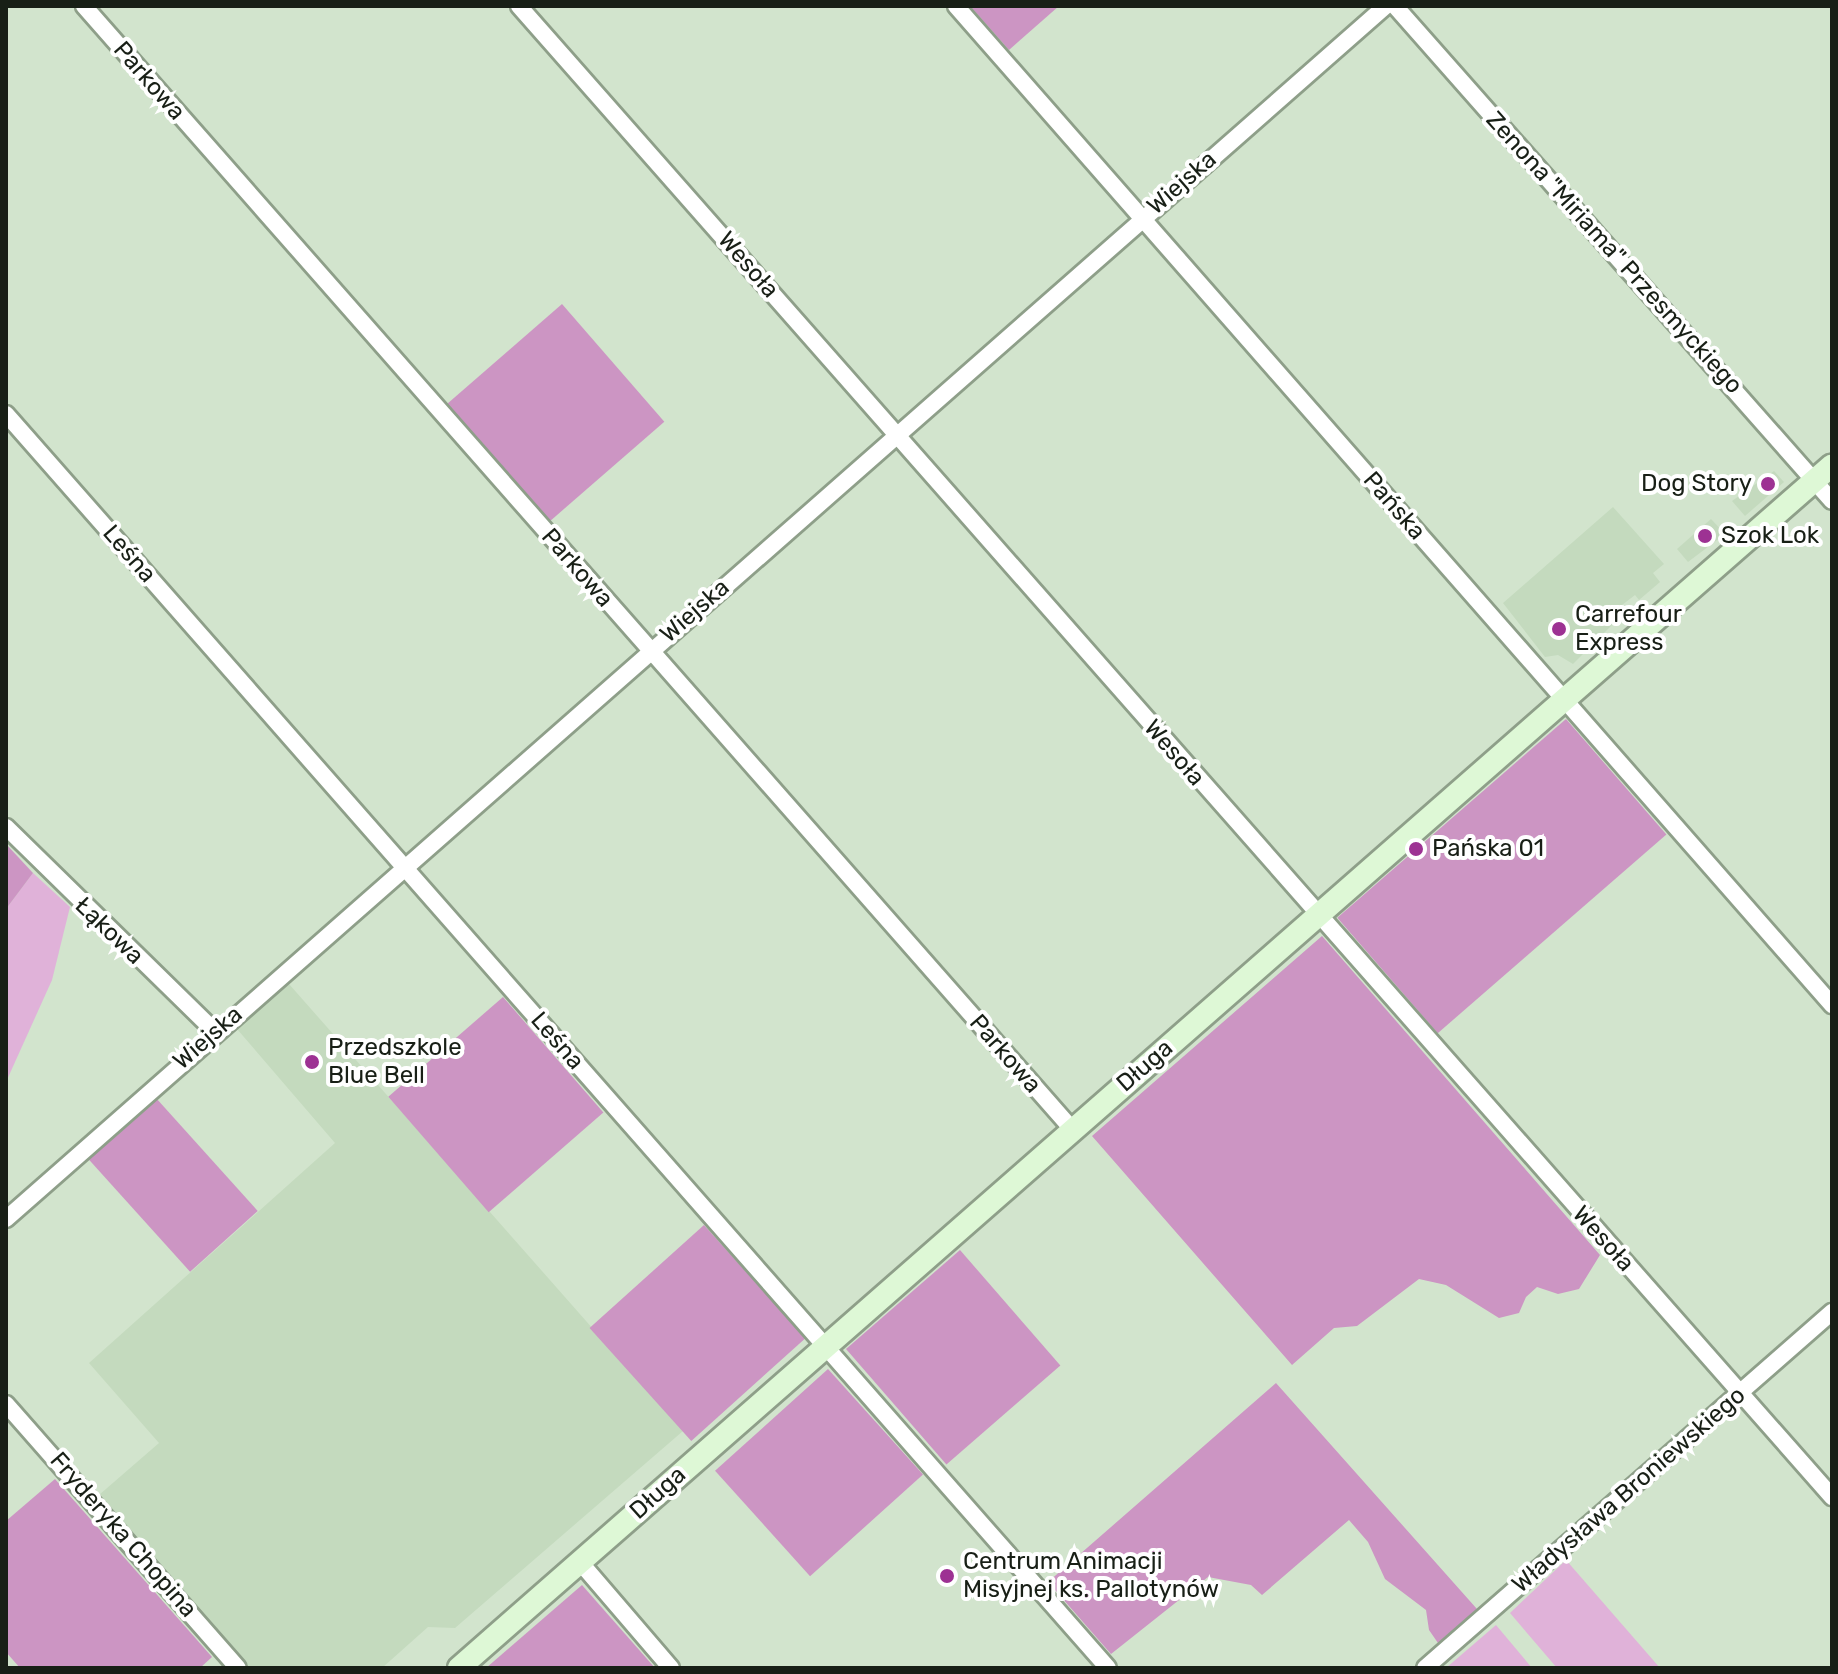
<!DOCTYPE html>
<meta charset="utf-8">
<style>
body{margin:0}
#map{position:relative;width:1838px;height:1674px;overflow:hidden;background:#d2e4cd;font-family:Rubik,sans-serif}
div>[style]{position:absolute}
.built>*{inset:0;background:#c4dabe}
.green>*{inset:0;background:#e0b2d9}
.forest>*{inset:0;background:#cc95c3;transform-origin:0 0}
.roads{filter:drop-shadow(2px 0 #8e9f89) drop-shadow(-2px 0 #8e9f89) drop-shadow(0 2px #8e9f89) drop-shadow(0 -2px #8e9f89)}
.street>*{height:16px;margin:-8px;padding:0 8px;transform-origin:8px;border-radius:8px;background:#fff}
.secondary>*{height:22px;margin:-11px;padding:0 11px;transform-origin:11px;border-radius:11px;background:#def8d6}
.dots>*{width:22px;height:22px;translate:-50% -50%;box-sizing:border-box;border:4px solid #fff;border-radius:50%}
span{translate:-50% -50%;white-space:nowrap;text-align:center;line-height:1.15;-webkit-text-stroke:8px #fff;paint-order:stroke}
.street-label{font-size:24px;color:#181f16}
.poi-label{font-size:24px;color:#181f16}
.right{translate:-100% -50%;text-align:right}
.left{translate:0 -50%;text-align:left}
.frame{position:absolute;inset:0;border:8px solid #181f16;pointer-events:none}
</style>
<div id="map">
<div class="built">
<i style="clip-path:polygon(1774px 471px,1784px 482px,1745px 516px,1732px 501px)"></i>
<i style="clip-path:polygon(1613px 507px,1664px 564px,1653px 573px,1660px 582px,1639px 600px,1635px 595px,1622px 605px,1626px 611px,1573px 664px,1558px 655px,1545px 657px,1503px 603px)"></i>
<i style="clip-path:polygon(1711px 519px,1725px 534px,1688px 562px,1677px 549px)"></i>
<i style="clip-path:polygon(289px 984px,683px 1431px,455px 1628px,428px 1627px,382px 1668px,248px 1668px,99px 1495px,159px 1443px,89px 1363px,335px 1143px,237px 1029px)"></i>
</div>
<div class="green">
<i style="clip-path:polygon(33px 873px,70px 907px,52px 980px,6px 1082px,6px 909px)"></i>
<i style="clip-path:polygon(1566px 1560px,1660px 1668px,1557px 1668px,1510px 1613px)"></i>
<i style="clip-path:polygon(1496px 1625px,1532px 1668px,1446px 1668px)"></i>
</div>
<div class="forest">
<i style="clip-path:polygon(970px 6px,1059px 6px,1009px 50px)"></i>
<i style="left:562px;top:304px;width:156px;height:152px;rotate:49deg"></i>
<i style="left:1566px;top:719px;width:153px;height:303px;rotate:49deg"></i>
<i style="clip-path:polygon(6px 844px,33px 873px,6px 909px)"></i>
<i style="clip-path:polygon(1322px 936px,1600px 1255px,1579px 1289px,1558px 1294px,1537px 1287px,1526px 1297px,1519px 1313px,1499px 1318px,1446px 1285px,1419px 1279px,1357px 1326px,1334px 1328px,1292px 1365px,1092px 1136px)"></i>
<i style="left:503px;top:997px;width:153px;height:152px;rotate:49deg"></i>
<i style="left:156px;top:1098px;width:152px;height:91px;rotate:48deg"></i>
<i style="left:704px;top:1225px;width:152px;height:154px;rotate:48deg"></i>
<i style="left:960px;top:1250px;width:153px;height:151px;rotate:49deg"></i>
<i style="left:828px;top:1369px;width:142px;height:152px;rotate:48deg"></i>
<i style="clip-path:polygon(1276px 1383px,1477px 1609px,1438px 1643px,1429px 1630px,1426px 1610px,1385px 1579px,1368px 1542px,1349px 1520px,1262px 1595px,1251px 1585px,1208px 1577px,1111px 1654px,1048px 1582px)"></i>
<i style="clip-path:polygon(55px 1479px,212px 1657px,200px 1668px,20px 1668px,6px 1652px,6px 1521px)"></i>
<i style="clip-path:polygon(582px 1585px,655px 1668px,486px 1668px)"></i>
</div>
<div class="roads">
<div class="street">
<i style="left:84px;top:6px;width:1496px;rotate:48.66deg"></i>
<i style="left:519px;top:6px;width:1987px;rotate:48.63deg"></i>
<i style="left:956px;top:6px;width:1329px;rotate:48.75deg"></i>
<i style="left:1395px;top:6px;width:660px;rotate:48.56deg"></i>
<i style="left:6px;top:414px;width:1669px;rotate:48.69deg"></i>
<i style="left:6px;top:827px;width:293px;rotate:44.4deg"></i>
<i style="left:6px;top:1219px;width:1837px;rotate:-41.32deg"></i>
<i style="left:6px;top:1404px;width:351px;rotate:48.7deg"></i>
<i style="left:580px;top:1562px;width:140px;rotate:49.4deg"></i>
<i style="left:1425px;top:1668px;width:541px;rotate:-41.18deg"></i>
</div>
<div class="secondary">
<i style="left:459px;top:1668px;width:1825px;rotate:-41.22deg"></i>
</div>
</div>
<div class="dots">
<i style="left:1768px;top:484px;background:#9d3293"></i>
<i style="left:1705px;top:536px;background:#9d3293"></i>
<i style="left:1559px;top:629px;background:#9d3293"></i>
<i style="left:1416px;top:849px;background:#9d3293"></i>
<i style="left:312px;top:1062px;background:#9d3293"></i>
<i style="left:947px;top:1576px;background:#9d3293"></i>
</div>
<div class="street-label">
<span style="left:149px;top:81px;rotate:49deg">Parkowa</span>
<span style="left:1182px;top:183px;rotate:-41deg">Wiejska</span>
<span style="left:1614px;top:253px;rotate:48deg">Zenona "Miriama" Przesmyckiego</span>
<span style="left:748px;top:265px;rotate:49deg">Wesoła</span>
<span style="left:1394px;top:506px;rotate:49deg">Pańska</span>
<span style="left:129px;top:554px;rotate:49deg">Leśna</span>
<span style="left:577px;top:568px;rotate:49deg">Parkowa</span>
<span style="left:695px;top:611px;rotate:-41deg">Wiejska</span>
<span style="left:1174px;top:753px;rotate:49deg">Wesoła</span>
<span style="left:109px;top:931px;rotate:44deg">Łąkowa</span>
<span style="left:208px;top:1038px;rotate:-41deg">Wiejska</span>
<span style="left:557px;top:1041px;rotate:49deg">Leśna</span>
<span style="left:1005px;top:1054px;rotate:49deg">Parkowa</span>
<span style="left:1145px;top:1066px;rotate:-41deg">Długa</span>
<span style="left:1603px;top:1239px;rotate:48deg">Wesoła</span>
<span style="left:1629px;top:1490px;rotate:-41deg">Władysława Broniewskiego</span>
<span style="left:658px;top:1493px;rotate:-42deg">Długa</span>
<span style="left:123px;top:1535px;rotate:49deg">Fryderyka Chopina</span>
</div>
<div class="poi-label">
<span class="right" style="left:1752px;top:484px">Dog Story</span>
<span class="left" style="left:1721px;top:536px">Szok Lok</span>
<span class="left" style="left:1575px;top:629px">Carrefour<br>Express</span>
<span class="left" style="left:1432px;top:849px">Pańska 01</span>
<span class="left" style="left:328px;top:1062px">Przedszkole<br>Blue Bell</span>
<span class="left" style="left:963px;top:1576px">Centrum Animacji<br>Misyjnej ks. Pallotynów</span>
</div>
<div class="frame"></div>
</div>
